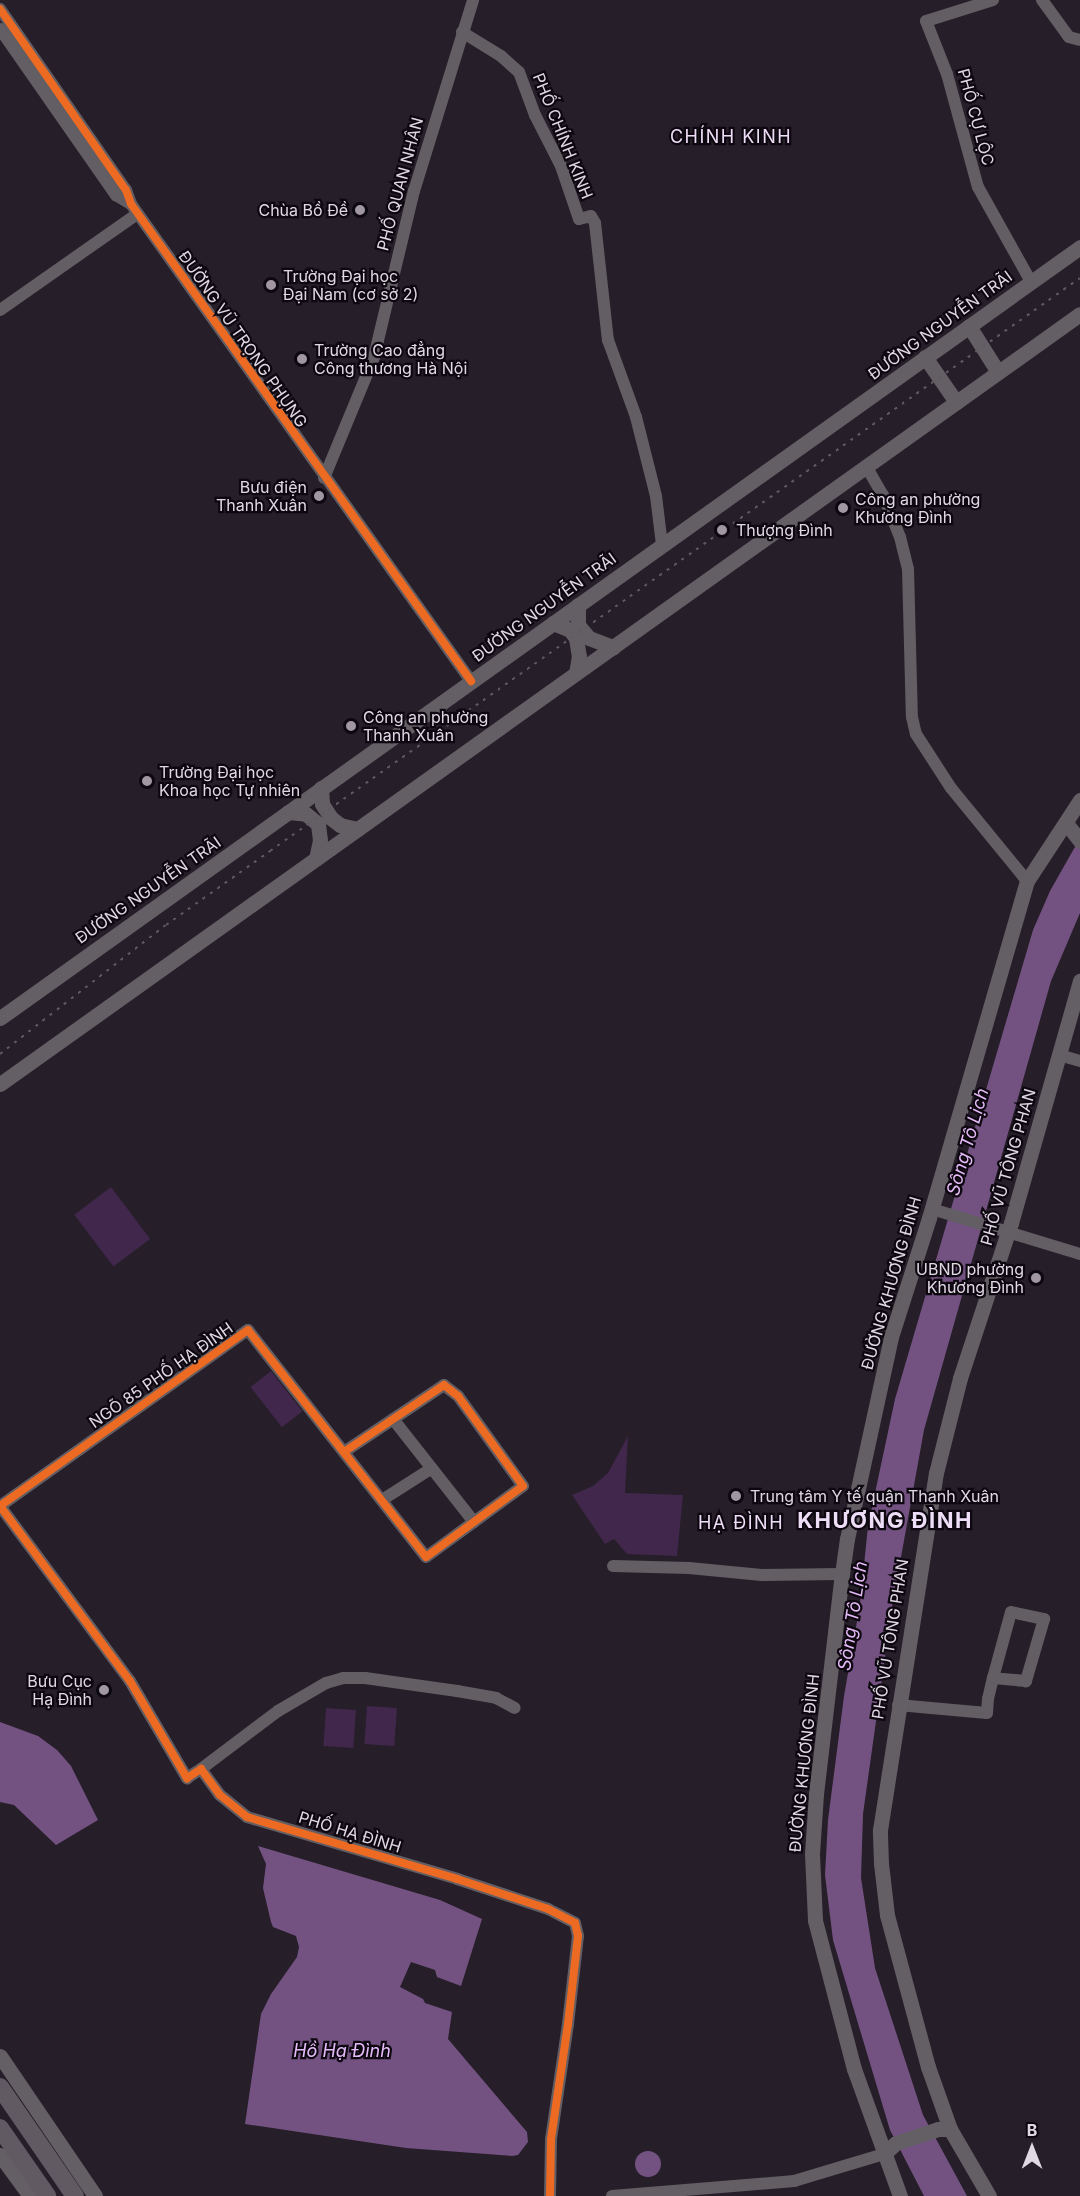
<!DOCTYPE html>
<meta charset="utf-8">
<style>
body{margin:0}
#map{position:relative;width:1080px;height:2196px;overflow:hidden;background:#261e29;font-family:Inter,sans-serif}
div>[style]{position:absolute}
.green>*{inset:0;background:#40274b;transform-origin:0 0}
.water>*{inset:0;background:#735282}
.round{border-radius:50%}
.minor>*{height:12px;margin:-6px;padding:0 6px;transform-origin:6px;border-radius:6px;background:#625e63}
.major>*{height:15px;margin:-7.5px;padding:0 7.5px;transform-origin:7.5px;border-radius:7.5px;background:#635f65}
.highway>*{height:18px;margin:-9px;padding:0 9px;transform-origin:9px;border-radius:9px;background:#625a63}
.rail>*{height:2px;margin-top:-1px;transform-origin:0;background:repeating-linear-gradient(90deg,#5e5a60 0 3px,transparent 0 9px)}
.cycleway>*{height:8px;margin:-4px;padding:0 4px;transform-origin:4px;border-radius:4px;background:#ed6a23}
.dots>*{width:16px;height:16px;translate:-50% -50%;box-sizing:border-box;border:3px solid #0d0810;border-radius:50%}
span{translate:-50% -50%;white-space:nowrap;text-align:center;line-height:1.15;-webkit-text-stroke:4.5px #0d0810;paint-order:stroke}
.street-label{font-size:16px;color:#e1d8e5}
.poi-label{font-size:16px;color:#e1d8e5}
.right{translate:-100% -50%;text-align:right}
.left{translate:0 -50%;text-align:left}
.neighbourhood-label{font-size:18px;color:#eeddf6;letter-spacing:1.5px}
.water-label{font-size:18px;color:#e5baf8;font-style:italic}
.district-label{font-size:22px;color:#eeddf6;font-weight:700;letter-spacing:1.5px}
.north{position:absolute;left:1002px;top:2118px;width:60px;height:60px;-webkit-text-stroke:4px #0d0810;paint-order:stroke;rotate:0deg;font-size:16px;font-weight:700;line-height:24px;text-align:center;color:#e1d8e5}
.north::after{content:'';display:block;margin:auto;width:21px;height:27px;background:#e1d8e5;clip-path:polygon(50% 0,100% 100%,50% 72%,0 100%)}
</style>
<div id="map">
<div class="green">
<i style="left:111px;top:1187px;width:65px;height:46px;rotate:53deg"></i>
<i style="left:271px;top:1371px;width:51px;height:26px;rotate:52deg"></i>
<i style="clip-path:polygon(628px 1436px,625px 1493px,683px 1495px,677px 1556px,627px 1554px,614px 1539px,605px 1544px,572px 1495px,593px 1486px,608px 1473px)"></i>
<i style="left:367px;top:1706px;width:30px;height:38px;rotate:4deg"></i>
<i style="left:326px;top:1708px;width:30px;height:38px;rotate:4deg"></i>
</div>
<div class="water">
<i style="clip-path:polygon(1080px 838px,1080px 913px,1051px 981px,924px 1430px,892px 1607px,863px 1814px,861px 1878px,875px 1968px,923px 2115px,967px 2196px,924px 2196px,890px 2130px,833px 1940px,825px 1875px,828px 1820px,844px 1696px,860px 1604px,868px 1526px,895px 1399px,1033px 930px,1050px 891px)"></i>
<i style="clip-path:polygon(0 1722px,38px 1736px,57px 1750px,71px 1766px,98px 1820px,56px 1845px,14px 1805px,0 1802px)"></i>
<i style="clip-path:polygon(258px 1846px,440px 1900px,482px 1919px,461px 1986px,437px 1977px,435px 1970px,411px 1962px,400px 1987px,423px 1999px,425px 2003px,452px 2012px,448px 2039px,527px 2132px,528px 2142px,518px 2155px,512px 2156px,406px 2148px,245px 2124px,261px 2014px,271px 1994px,297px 1957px,299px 1947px,296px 1936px,273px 1927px,271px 1922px,263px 1888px,266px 1864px)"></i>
<i class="round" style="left:635px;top:2151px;width:26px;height:26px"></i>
</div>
<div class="minor">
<i style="left:993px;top:0;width:70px;rotate:162.6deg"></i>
<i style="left:926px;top:21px;width:57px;rotate:68.4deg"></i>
<i style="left:947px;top:74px;width:117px;rotate:74.7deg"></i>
<i style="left:978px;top:187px;width:109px;rotate:60.8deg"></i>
<i style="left:1042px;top:0;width:46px;rotate:53.9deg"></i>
<i style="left:1069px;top:37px;width:11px;rotate:15deg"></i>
<i style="left:0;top:9px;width:221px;rotate:55.2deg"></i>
<i style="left:126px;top:190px;width:15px;rotate:70deg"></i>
<i style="left:131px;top:204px;width:586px;rotate:54.52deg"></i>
<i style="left:0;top:29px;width:203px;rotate:55.1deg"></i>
<i style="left:116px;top:195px;width:17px;rotate:31deg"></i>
<i style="left:462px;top:32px;width:46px;rotate:31.6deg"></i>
<i style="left:501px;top:56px;width:24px;rotate:42deg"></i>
<i style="left:519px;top:72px;width:46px;rotate:69.6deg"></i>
<i style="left:535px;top:115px;width:57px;rotate:63deg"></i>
<i style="left:561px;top:166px;width:56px;rotate:71.2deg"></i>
<i style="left:579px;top:219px;width:12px;rotate:-14deg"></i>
<i style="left:591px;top:216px;width:8px;rotate:60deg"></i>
<i style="left:595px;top:223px;width:118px;rotate:83.7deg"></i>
<i style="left:608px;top:340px;width:82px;rotate:70deg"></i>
<i style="left:636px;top:417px;width:81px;rotate:75.8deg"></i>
<i style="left:656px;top:496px;width:49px;rotate:83deg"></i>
<i style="left:0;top:310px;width:167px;rotate:-35deg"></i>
<i style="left:866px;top:466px;width:34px;rotate:60deg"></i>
<i style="left:883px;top:495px;width:45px;rotate:68deg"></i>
<i style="left:900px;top:537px;width:33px;rotate:76deg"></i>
<i style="left:908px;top:569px;width:148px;rotate:88.5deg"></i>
<i style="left:912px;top:717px;width:17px;rotate:77deg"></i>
<i style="left:916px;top:734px;width:64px;rotate:57.1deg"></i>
<i style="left:951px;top:788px;width:120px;rotate:50.7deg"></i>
<i style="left:324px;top:478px;width:131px;rotate:-67.5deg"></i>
<i style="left:374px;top:357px;width:171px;rotate:-76.5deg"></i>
<i style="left:414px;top:191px;width:200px;rotate:-72.8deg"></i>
<i style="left:1059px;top:1055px;width:22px;rotate:16deg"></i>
<i style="left:932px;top:1209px;width:155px;rotate:16.9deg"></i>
<i style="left:393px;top:1419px;width:131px;rotate:51.8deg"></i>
<i style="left:382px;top:1500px;width:59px;rotate:-32.6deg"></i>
<i style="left:0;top:1506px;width:218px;rotate:53.4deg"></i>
<i style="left:130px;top:1681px;width:113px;rotate:59.6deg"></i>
<i style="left:187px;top:1778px;width:17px;rotate:-33deg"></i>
<i style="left:201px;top:1769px;width:32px;rotate:54deg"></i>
<i style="left:220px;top:1795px;width:35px;rotate:39deg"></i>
<i style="left:247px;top:1817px;width:219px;rotate:16.4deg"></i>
<i style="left:457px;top:1879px;width:96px;rotate:18.2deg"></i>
<i style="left:548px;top:1909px;width:30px;rotate:27deg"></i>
<i style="left:575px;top:1923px;width:13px;rotate:77deg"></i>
<i style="left:578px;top:1936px;width:89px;rotate:96.5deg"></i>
<i style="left:568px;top:2024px;width:116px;rotate:98.4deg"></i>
<i style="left:551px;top:2139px;width:57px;rotate:91deg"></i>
<i style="left:0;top:1506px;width:304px;rotate:-35.4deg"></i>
<i style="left:248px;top:1330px;width:288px;rotate:51.9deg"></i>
<i style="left:426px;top:1557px;width:120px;rotate:-36.2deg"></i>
<i style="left:523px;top:1486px;width:111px;rotate:-125.8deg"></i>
<i style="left:458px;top:1396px;width:18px;rotate:-142deg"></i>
<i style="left:444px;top:1385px;width:120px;rotate:146.2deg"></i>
<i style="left:613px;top:1566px;width:76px;rotate:1.5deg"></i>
<i style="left:689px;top:1568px;width:73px;rotate:5.5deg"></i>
<i style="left:762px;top:1575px;width:80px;rotate:-0.7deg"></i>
<i style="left:898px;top:1705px;width:89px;rotate:5.1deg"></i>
<i style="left:987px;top:1713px;width:14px;rotate:-86deg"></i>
<i style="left:988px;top:1699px;width:22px;rotate:-77deg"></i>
<i style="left:993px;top:1678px;width:68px;rotate:-74.7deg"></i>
<i style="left:1011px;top:1612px;width:34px;rotate:12deg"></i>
<i style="left:1044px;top:1619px;width:65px;rotate:106.2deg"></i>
<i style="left:1026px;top:1681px;width:33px;rotate:-175deg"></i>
<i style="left:201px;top:1769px;width:96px;rotate:-37deg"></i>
<i style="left:278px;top:1711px;width:56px;rotate:-30.3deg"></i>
<i style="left:326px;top:1683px;width:18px;rotate:-16deg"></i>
<i style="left:343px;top:1678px;width:22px"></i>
<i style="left:365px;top:1678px;width:93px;rotate:8deg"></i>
<i style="left:457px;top:1691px;width:40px;rotate:10deg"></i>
<i style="left:496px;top:1698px;width:21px;rotate:28deg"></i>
<i style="left:612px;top:2196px;width:183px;rotate:-4.7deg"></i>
<i style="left:794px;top:2181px;width:94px;rotate:-16.7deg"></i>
</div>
<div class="major">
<i style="left:969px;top:326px;width:54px;rotate:57.8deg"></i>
<i style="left:925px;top:357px;width:55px;rotate:55.4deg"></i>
<i style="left:578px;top:605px;width:20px;rotate:90deg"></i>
<i style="left:578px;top:625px;width:17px;rotate:50deg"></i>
<i style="left:589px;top:638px;width:26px;rotate:21deg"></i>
<i style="left:553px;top:623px;width:18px;rotate:22deg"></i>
<i style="left:570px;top:630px;width:10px;rotate:53deg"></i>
<i style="left:576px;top:638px;width:18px;rotate:81deg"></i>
<i style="left:579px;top:656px;width:17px;rotate:100deg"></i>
<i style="left:321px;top:788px;width:16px;rotate:86deg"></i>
<i style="left:322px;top:804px;width:17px;rotate:57deg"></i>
<i style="left:331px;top:818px;width:11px;rotate:38deg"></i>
<i style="left:340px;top:825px;width:18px;rotate:13deg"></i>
<i style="left:288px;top:812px;width:18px;rotate:6deg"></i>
<i style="left:306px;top:814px;width:16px;rotate:40deg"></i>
<i style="left:318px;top:824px;width:16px;rotate:83deg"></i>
<i style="left:320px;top:840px;width:19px;rotate:102deg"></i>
<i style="left:1066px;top:823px;width:23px;rotate:52deg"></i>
<i style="left:0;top:1018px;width:1327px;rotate:-35.52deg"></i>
<i style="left:0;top:1084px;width:1326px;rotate:-35.49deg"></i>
<i style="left:0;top:2056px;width:169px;rotate:55.8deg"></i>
<i style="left:884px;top:2154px;width:16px;rotate:-43deg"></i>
<i style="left:896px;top:2143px;width:44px;rotate:-18.4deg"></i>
<i style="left:938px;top:2129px;width:12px"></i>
<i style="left:0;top:2155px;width:51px;rotate:53.8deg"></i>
<i style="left:900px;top:2196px;width:135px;rotate:-109.9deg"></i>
<i style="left:854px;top:2069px;width:154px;rotate:-104.7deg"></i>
<i style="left:815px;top:1920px;width:66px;rotate:-92.6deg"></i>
<i style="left:812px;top:1854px;width:60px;rotate:-86.2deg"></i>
<i style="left:816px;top:1794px;width:222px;rotate:-83.3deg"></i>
<i style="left:842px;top:1574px;width:35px;rotate:-82deg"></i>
<i style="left:847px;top:1539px;width:207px;rotate:-77.7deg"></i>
<i style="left:891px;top:1337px;width:125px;rotate:-72.3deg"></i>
<i style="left:929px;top:1218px;width:351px;rotate:-73.8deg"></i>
<i style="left:1027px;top:881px;width:97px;rotate:-56.8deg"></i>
<i style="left:989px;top:2196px;width:78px;rotate:-120.2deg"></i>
<i style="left:950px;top:2129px;width:66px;rotate:-109.5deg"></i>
<i style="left:928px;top:2067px;width:157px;rotate:-105.1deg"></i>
<i style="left:887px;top:1915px;width:52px;rotate:-96.6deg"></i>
<i style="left:881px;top:1863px;width:33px;rotate:-92deg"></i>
<i style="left:880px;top:1830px;width:361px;rotate:-81.1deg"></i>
<i style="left:936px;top:1473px;width:98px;rotate:-75.8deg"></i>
<i style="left:960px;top:1378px;width:163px;rotate:-71.8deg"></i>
<i style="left:1011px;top:1223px;width:252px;rotate:-74.1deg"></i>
</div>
<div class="highway">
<i style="left:0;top:2087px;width:132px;rotate:55.5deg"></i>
<i style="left:0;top:2128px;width:83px;rotate:55.3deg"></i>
</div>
<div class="rail">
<i style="left:0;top:1054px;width:210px;rotate:-37.9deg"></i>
<i style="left:166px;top:925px;width:128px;rotate:-35.4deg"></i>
<i style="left:270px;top:851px;width:992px;rotate:-35.28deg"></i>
</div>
<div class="cycleway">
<i style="left:0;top:9px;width:221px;rotate:55.2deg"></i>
<i style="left:126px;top:190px;width:15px;rotate:70deg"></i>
<i style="left:131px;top:204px;width:586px;rotate:54.52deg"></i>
<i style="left:0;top:1506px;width:218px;rotate:53.4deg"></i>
<i style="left:130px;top:1681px;width:113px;rotate:59.6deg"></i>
<i style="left:187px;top:1778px;width:17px;rotate:-33deg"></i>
<i style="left:201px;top:1769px;width:32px;rotate:54deg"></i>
<i style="left:220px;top:1795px;width:35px;rotate:39deg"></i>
<i style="left:247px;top:1817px;width:219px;rotate:16.4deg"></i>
<i style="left:457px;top:1879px;width:96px;rotate:18.2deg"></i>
<i style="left:548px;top:1909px;width:30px;rotate:27deg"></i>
<i style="left:575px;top:1923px;width:13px;rotate:77deg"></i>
<i style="left:578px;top:1936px;width:89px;rotate:96.5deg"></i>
<i style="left:568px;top:2024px;width:116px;rotate:98.4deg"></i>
<i style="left:551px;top:2139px;width:57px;rotate:91deg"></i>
<i style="left:0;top:1506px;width:304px;rotate:-35.4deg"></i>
<i style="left:248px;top:1330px;width:288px;rotate:51.9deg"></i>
<i style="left:426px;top:1557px;width:120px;rotate:-36.2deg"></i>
<i style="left:523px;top:1486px;width:111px;rotate:-125.8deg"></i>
<i style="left:458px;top:1396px;width:18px;rotate:-142deg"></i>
<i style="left:444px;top:1385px;width:120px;rotate:146.2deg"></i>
</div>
<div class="dots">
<i style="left:360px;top:210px;background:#a097a3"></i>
<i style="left:271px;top:285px;background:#a097a3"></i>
<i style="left:302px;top:359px;background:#a097a3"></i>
<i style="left:319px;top:496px;background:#a097a3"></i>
<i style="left:843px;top:508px;background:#a097a3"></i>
<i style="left:722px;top:530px;background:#a097a3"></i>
<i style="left:351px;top:726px;background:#a097a3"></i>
<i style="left:147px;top:781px;background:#a097a3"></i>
<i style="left:1036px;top:1278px;background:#a097a3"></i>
<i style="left:736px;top:1496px;background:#a097a3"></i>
<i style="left:104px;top:1690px;background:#a097a3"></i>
</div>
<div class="street-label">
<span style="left:976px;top:117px;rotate:75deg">PHỐ CỰ LỘC</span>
<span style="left:563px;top:136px;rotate:68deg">PHỐ CHÍNH KINH</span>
<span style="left:400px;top:184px;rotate:-75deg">PHỐ QUAN NHÂN</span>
<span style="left:940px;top:325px;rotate:-36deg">ĐƯỜNG NGUYỄN TRÃI</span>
<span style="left:243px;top:339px;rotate:55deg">ĐƯỜNG VŨ TRỌNG PHỤNG</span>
<span style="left:544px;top:607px;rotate:-36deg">ĐƯỜNG NGUYỄN TRÃI</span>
<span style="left:148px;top:890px;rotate:-35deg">ĐƯỜNG NGUYỄN TRÃI</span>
<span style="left:1008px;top:1167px;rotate:-74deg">PHỐ VŨ TÔNG PHAN</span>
<span style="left:891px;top:1283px;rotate:-74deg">ĐƯỜNG KHƯƠNG ĐÌNH</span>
<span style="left:161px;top:1375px;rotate:-35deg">NGÕ 85 PHỐ HẠ ĐÌNH</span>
<span style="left:890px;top:1639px;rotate:-81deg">PHỐ VŨ TÔNG PHAN</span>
<span style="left:804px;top:1763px;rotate:-84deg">ĐƯỜNG KHƯƠNG ĐÌNH</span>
<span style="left:350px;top:1832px;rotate:17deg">PHỐ HẠ ĐÌNH</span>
</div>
<div class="poi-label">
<span class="right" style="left:348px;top:210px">Chùa Bồ Đề</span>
<span class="left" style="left:283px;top:285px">Trường Đại học<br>Đại Nam (cơ sở 2)</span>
<span class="left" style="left:314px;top:359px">Trường Cao đẳng<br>Công thương Hà Nội</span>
<span class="right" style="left:307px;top:496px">Bưu điện<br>Thanh Xuân</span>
<span class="left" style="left:855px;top:508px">Công an phường<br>Khương Đình</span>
<span class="left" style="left:736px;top:530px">Thượng Đình</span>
<span class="left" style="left:363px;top:726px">Công an phường<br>Thanh Xuân</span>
<span class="left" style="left:159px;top:781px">Trường Đại học<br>Khoa học Tự nhiên</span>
<span class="right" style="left:1024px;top:1278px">UBND phường<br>Khương Đình</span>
<span class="left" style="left:750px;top:1496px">Trung tâm Y tế quận Thanh Xuân</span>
<span class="right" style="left:92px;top:1690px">Bưu Cục<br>Hạ Đình</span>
</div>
<div class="neighbourhood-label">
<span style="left:731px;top:137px">CHÍNH KINH</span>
<span style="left:741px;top:1523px">HẠ ĐÌNH</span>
</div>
<div class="water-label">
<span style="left:968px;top:1142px;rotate:-74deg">Sông Tô Lịch</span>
<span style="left:853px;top:1616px;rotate:-81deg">Sông Tô Lịch</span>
<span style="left:342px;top:2051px">Hồ Hạ Đình</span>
</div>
<div class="district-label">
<span style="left:885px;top:1521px">KHƯƠNG ĐÌNH</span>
</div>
<div class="north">B</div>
</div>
